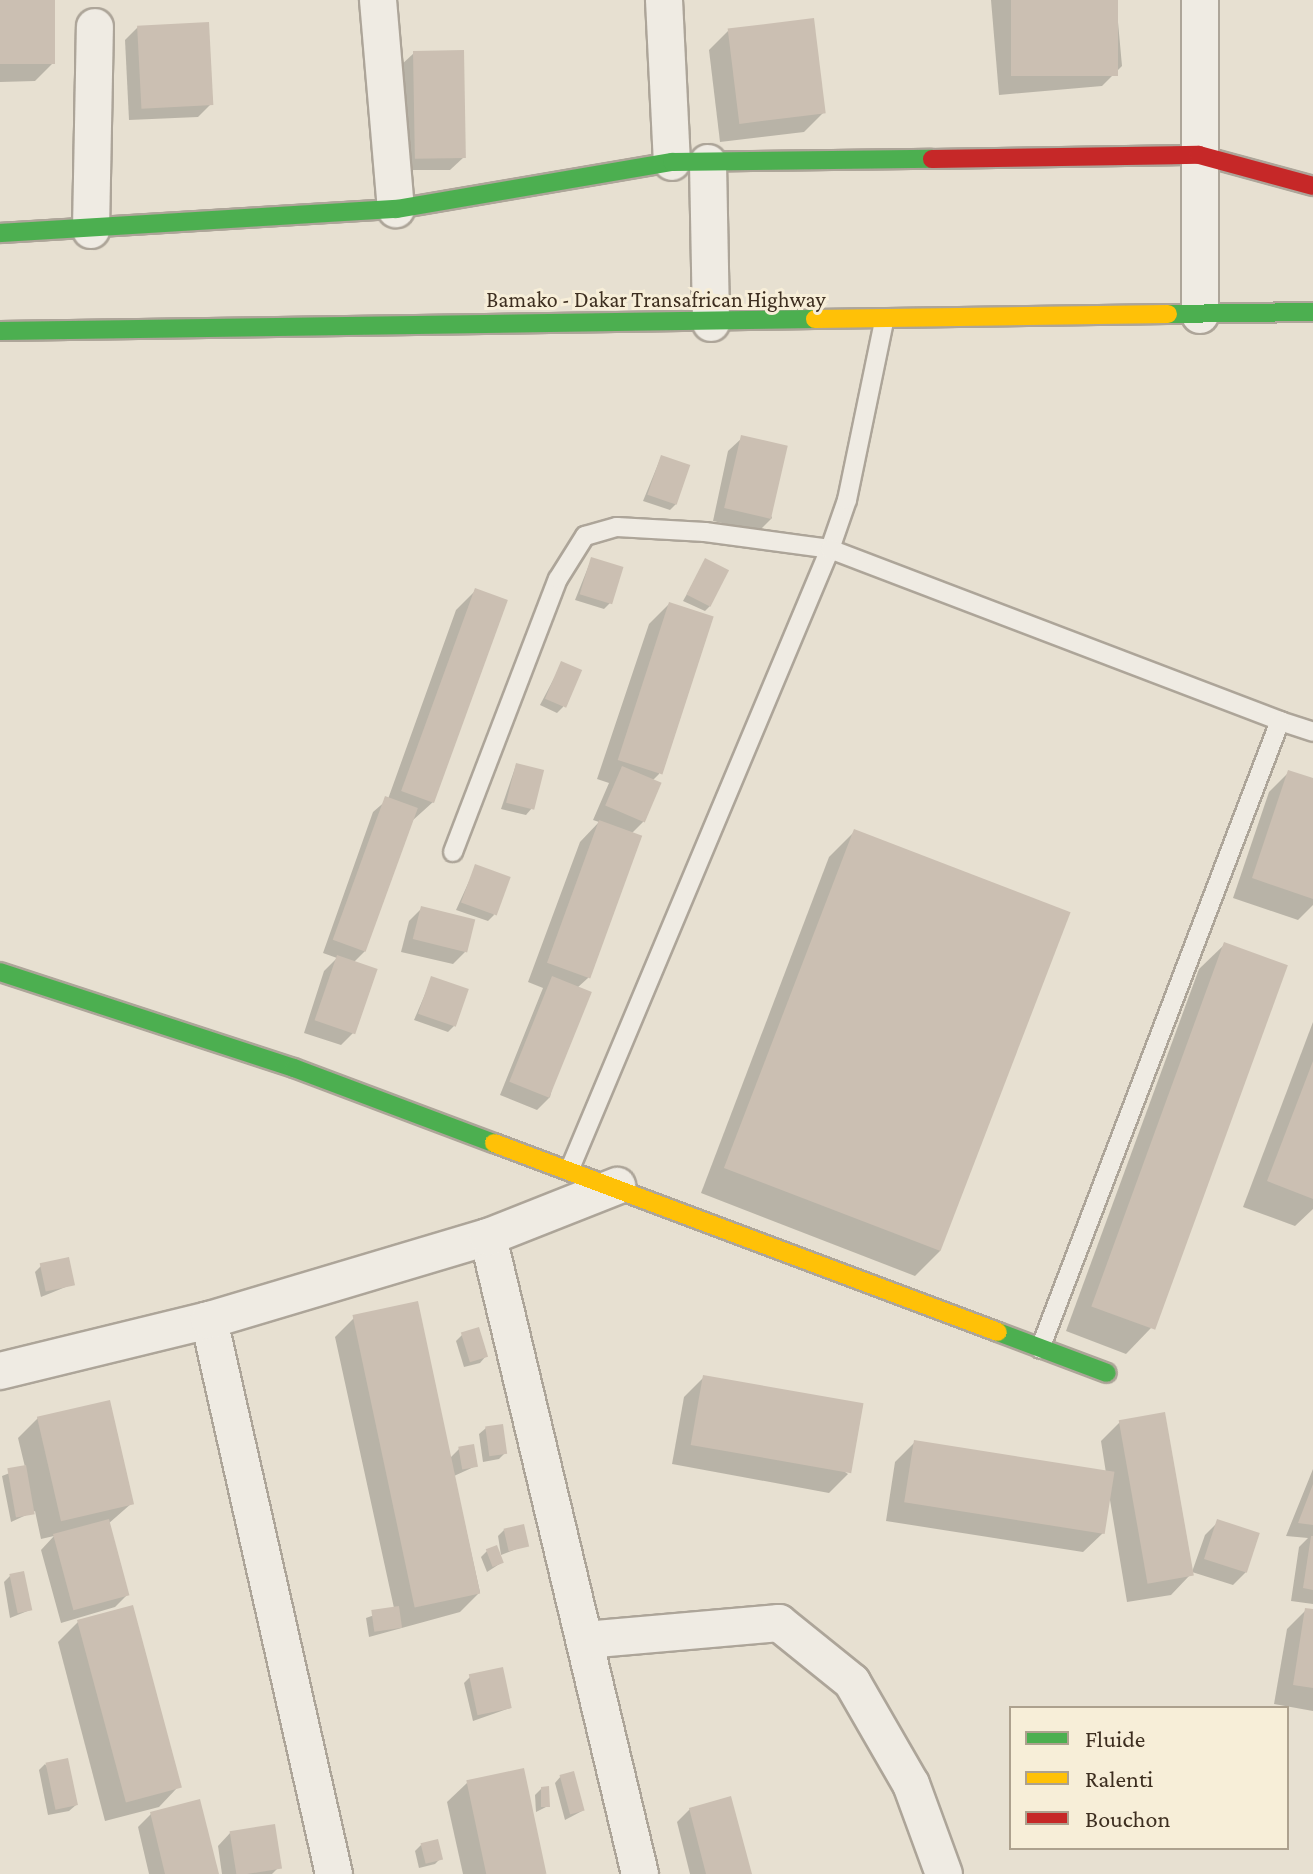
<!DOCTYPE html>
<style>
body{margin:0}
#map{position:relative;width:1313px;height:1874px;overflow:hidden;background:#e7e0d1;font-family:"Crimson Pro",serif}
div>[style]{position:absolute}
.shadow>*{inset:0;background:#0003}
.building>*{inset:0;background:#cbbfb2;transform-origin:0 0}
.roads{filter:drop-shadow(2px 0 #ada599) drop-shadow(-2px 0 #ada599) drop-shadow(0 2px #ada599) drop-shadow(0 -2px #ada599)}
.lane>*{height:18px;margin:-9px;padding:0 9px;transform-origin:9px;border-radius:9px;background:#efebe3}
.street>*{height:36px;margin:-18px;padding:0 18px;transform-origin:18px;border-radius:18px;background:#efebe3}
.fast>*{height:18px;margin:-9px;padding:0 9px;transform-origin:9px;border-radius:9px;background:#4caf50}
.slow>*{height:18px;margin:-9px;padding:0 9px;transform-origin:9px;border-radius:9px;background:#ffc107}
.jam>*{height:18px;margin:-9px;padding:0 9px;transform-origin:9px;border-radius:9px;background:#c62828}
span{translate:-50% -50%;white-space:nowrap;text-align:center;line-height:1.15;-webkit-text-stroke:6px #f7eed8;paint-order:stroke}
.street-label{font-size:22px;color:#3d2e20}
.legend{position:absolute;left:1009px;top:1706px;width:280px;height:144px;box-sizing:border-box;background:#f7eed8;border:2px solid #ada18e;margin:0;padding:10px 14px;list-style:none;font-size:24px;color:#3d2e20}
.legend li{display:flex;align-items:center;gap:16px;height:40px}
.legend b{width:40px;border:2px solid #ada18e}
</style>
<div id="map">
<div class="shadow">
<i style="clip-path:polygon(0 0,53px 0,54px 62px,35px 81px,0 82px)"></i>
<i style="clip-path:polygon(991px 0,1116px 0,1122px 66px,1102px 86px,999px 95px)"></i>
<i style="clip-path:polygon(138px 27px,211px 104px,198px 117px,129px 120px,125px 40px)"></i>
<i style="clip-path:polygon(729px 30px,823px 113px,804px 132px,720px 142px,709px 50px)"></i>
<i style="clip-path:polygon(414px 53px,464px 157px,450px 170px,403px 170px,400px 66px)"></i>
<i style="clip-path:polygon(742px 438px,772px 518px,759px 531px,713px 521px,728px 451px)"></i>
<i style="clip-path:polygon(661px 457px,676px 504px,670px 510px,643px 501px)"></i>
<i style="clip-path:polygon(591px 560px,610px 603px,604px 609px,575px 600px)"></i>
<i style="clip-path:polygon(706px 560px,711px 605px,705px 611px,683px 601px)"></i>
<i style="clip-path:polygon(476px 590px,433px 802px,412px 821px,365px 951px,353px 963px,354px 1032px,341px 1045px,304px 1033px,324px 971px,337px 958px,323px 953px,373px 812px,388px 799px,456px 610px)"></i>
<i style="clip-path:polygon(669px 604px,659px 774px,652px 781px,659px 784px,643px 822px,631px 834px,588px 978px,577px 988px,550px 1097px,537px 1110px,500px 1095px,543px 988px,528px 982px,580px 842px,599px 822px,593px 820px,609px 783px,597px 779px,649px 624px)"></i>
<i style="clip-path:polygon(562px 663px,563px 707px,557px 713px,540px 705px)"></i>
<i style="clip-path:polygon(516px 765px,532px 808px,526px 815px,501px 809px)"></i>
<i style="clip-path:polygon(1289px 772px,1313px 780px,1313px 905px,1298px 920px,1233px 898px,1269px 792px)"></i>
<i style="clip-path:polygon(854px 832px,940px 1251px,915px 1276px,701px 1193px,829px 857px)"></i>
<i style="clip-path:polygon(476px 866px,494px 915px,488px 921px,456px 910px)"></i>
<i style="clip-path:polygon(422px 908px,466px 951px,453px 964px,401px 952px,409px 921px)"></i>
<i style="clip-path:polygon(1225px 944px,1151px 1328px,1126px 1354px,1066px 1331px,1199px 969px)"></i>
<i style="clip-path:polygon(432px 978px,454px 1026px,448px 1032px,414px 1020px)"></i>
<i style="clip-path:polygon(1313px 1022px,1313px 1209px,1295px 1226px,1243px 1207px)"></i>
<i style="clip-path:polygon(41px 1266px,73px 1284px,41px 1297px,35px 1272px)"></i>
<i style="clip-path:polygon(354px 1318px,450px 1458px,459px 1449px,476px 1466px,454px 1476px,480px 1592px,460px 1612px,369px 1637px,366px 1618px,394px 1608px,335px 1337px)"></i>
<i style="clip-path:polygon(462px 1335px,486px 1356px,480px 1363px,464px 1367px,456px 1341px)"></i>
<i style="clip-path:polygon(704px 1377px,848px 1474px,829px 1493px,672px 1464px,684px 1397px)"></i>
<i style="clip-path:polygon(38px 1418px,132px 1503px,108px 1524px,128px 1594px,115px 1607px,61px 1623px,41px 1550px,54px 1536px,41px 1539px,35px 1511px,11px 1522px,2px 1476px,25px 1467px,18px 1438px)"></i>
<i style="clip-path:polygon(1120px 1422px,1190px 1575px,1171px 1595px,1127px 1602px,1109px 1494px,1103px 1533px,1083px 1552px,886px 1521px,895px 1462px,915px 1442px,1106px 1473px,1101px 1441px)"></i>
<i style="clip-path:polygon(486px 1428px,505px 1453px,499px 1459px,483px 1462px,479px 1434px)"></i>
<i style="clip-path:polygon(1313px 1469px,1313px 1604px,1291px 1601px,1299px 1547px,1308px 1538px,1286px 1536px)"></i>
<i style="clip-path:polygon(1218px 1522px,1246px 1572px,1233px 1585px,1192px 1572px,1205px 1535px)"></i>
<i style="clip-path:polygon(504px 1530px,527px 1545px,501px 1555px,498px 1536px)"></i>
<i style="clip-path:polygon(487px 1551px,501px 1563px,487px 1572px,481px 1557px)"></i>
<i style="clip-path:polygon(10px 1576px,30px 1610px,10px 1618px,4px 1582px)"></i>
<i style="clip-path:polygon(1306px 1610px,1313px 1611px,1313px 1711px,1274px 1704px,1287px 1629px)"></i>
<i style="clip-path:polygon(78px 1622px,178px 1787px,159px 1807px,105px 1821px,58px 1642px)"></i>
<i style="clip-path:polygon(470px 1677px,510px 1708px,473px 1721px,464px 1683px)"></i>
<i style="clip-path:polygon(45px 1764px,76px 1805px,69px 1811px,48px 1815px,39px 1770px)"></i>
<i style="clip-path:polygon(561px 1776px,582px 1811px,565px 1820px,555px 1783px)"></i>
<i style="clip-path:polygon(467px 1783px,545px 1874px,463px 1874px,447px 1802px)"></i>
<i style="clip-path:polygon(541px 1789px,548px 1806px,536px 1812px,535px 1795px)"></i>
<i style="clip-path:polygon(690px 1809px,749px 1874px,690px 1874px,677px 1822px)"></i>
<i style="clip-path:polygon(151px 1814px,217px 1874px,149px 1874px,138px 1827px)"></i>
<i style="clip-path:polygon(231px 1832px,279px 1867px,272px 1874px,222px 1874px,218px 1846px)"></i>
<i style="clip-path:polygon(421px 1845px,441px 1858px,435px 1864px,419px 1868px,415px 1851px)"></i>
</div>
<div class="building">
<i style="left:0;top:0;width:55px;height:64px"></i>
<i style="left:1011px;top:0;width:107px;height:76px"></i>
<i style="left:814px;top:18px;width:96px;height:87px;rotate:83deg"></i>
<i style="left:209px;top:22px;width:83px;height:72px;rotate:87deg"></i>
<i style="left:464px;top:50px;width:108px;height:51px;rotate:89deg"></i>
<i style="left:741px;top:435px;width:48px;height:75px;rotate:13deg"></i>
<i style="left:661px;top:455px;width:31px;height:42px;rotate:19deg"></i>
<i style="left:591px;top:557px;width:34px;height:39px;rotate:17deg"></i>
<i style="left:705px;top:558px;width:27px;height:41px;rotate:27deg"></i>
<i style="left:475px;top:588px;width:35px;height:216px;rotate:20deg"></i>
<i style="left:669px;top:602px;width:47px;height:166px;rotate:18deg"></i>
<i style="left:561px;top:661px;width:23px;height:41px;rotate:23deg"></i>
<i style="left:516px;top:763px;width:29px;height:41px;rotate:14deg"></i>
<i style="left:622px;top:766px;width:43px;height:43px;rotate:23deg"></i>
<i style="clip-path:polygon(1288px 770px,1313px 778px,1313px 899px,1252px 878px)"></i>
<i style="left:385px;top:796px;width:35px;height:153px;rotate:20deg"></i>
<i style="left:599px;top:820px;width:46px;height:152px;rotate:20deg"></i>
<i style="left:854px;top:829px;width:232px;height:363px;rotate:21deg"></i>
<i style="left:475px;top:864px;width:38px;height:41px;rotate:20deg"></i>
<i style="left:421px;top:906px;width:56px;height:34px;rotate:14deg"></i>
<i style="left:1224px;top:942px;width:68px;height:388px;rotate:20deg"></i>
<i style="left:337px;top:955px;width:43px;height:69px;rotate:19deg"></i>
<i style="left:431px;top:976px;width:40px;height:40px;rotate:19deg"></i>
<i style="left:552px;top:976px;width:43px;height:114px;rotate:22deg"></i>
<i style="clip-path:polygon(1313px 1061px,1313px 1199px,1267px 1181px)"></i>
<i style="left:69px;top:1257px;width:29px;height:30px;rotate:78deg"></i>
<i style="left:418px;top:1301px;width:299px;height:67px;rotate:78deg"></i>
<i style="left:479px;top:1327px;width:31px;height:19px;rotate:73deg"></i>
<i style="left:703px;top:1375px;width:163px;height:71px;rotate:10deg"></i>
<i style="left:110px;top:1400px;width:107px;height:75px;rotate:77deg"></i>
<i style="left:1165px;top:1412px;width:166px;height:47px;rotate:80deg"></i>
<i style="left:503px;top:1424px;width:30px;height:18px;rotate:82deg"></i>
<i style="left:914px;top:1440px;width:203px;height:63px;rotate:9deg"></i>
<i style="left:474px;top:1444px;width:23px;height:16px;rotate:80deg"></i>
<i style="left:26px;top:1465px;width:50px;height:19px;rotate:80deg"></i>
<i style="clip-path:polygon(1313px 1484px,1313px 1525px,1298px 1523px)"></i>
<i style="left:109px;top:1519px;width:79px;height:58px;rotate:75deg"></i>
<i style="left:1217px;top:1519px;width:45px;height:42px;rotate:18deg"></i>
<i style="left:524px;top:1524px;width:23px;height:21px;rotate:77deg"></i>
<i style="clip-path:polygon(1311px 1536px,1313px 1536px,1313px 1590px,1303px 1588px)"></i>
<i style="left:497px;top:1545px;width:19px;height:12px;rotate:69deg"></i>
<i style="left:24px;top:1571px;width:40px;height:15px;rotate:78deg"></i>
<i style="left:133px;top:1605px;width:189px;height:58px;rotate:75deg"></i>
<i style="left:399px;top:1606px;width:22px;height:28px;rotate:82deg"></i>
<i style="clip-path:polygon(1305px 1608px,1313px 1609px,1313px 1688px,1293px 1685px)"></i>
<i style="left:503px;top:1667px;width:42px;height:35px;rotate:78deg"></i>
<i style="left:68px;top:1758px;width:48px;height:23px;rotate:78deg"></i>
<i style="left:524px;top:1768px;width:108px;height:59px;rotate:78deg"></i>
<i style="left:574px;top:1771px;width:41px;height:15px;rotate:75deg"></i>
<i style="clip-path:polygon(549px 1786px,550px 1807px,541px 1807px,541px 1787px)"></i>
<i style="clip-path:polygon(731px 1796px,752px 1874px,706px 1874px,689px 1808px)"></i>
<i style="clip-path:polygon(200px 1799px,219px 1874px,165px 1874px,150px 1812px)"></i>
<i style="left:275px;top:1824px;width:45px;height:46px;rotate:81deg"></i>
<i style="left:438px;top:1839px;width:21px;height:18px;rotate:76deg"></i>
</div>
<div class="roads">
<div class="lane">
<i style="left:1280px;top:721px;width:35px;rotate:18deg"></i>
<i style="left:453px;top:852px;width:292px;rotate:-69deg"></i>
<i style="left:558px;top:579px;width:51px;rotate:-57.9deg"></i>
<i style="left:585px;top:536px;width:33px;rotate:-16deg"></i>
<i style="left:617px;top:527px;width:88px;rotate:3.3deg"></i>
<i style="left:705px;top:532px;width:126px;rotate:7.7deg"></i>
<i style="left:830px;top:549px;width:52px;rotate:-70.9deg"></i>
<i style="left:847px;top:500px;width:182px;rotate:-78.3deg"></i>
<i style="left:569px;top:1171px;width:675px;rotate:-67.24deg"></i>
<i style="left:830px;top:549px;width:482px;rotate:20.9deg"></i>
<i style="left:1280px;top:721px;width:672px;rotate:110.92deg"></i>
</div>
<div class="street">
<i style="left:378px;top:0;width:210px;rotate:85.1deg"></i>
<i style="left:664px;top:0;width:162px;rotate:87.2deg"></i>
<i style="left:1200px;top:0;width:315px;rotate:90deg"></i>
<i style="left:708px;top:163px;width:160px;rotate:88.9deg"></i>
<i style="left:91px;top:230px;width:203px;rotate:-88.9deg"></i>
<i style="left:488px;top:1237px;width:655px;rotate:76.58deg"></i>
<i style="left:209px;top:1320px;width:568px;rotate:77.29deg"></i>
<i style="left:0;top:1371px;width:215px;rotate:-13.7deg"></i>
<i style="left:209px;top:1320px;width:291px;rotate:-16.6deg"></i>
<i style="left:488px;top:1237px;width:139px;rotate:-21.6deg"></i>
<i style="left:585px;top:1640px;width:195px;rotate:-5deg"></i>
<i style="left:779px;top:1623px;width:94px;rotate:38.9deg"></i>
<i style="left:852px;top:1682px;width:118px;rotate:60deg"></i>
<i style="left:911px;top:1784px;width:96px;rotate:69.9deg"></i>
</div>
<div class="fast">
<i style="left:0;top:233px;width:397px;rotate:-3.5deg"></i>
<i style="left:396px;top:209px;width:280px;rotate:-9.7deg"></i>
<i style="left:672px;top:162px;width:260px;rotate:-0.7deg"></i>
<i style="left:1168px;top:314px;width:145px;rotate:-0.8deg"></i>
<i style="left:0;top:331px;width:815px;rotate:-0.84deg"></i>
<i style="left:0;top:972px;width:309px;rotate:18.1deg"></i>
<i style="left:294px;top:1068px;width:214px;rotate:20.6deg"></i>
<i style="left:998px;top:1332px;width:116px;rotate:20.6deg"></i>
</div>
<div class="slow">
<i style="left:815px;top:319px;width:353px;rotate:-0.8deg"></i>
<i style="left:494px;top:1143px;width:538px;rotate:20.56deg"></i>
</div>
<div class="jam">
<i style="left:932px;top:159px;width:267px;rotate:-0.9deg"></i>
<i style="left:1199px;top:155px;width:118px;rotate:15.2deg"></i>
</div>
</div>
<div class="street-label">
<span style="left:656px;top:300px">Bamako - Dakar Transafrican Highway</span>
</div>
<ul class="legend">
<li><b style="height:10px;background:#4caf50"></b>Fluide</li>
<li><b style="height:10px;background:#ffc107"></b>Ralenti</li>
<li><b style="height:10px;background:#c62828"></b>Bouchon</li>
</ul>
</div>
